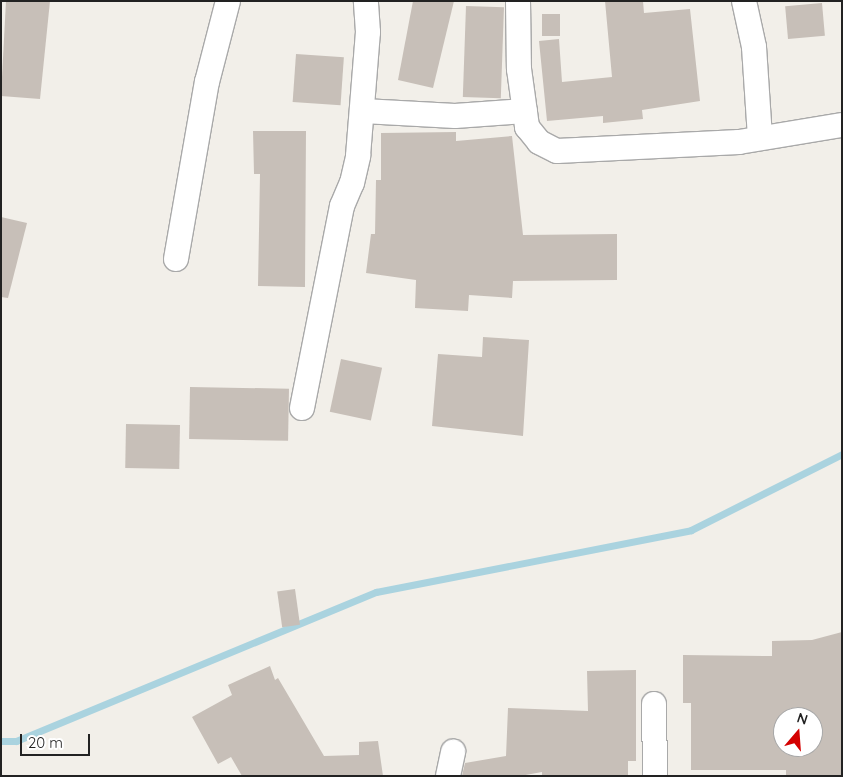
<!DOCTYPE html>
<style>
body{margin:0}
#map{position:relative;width:843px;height:777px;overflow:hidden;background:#f2efe9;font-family:Quicksand,sans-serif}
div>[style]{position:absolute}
.stream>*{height:7px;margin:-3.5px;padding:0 3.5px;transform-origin:3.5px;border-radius:3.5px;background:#aad3df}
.building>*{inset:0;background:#c7bfb8;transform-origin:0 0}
.roads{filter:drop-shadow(1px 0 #a9a9a9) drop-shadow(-1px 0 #a9a9a9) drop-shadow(0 1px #a9a9a9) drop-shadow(0 -1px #a9a9a9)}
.street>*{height:24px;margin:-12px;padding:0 12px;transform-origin:12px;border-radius:12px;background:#fff}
span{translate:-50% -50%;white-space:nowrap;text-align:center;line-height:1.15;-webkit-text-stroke:4px #fff;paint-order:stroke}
.frame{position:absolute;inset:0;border:2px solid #222;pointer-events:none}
.north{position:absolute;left:773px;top:707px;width:50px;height:50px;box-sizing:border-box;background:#fff;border:1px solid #a7a7a7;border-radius:50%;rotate:18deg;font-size:14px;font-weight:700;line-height:20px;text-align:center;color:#222}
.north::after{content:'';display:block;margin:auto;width:18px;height:22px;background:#d40000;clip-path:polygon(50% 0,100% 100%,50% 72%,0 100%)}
.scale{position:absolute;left:20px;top:734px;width:70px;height:22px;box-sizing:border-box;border:2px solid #222;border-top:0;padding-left:6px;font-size:15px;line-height:18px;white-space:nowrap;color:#222;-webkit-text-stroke:4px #fff;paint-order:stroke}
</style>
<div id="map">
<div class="stream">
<i style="left:1px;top:741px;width:15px"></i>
<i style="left:16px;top:741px;width:390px;rotate:-22.5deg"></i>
<i style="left:376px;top:592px;width:321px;rotate:-11.1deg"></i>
<i style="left:691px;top:530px;width:169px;rotate:-26.7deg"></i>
</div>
<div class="building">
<i style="clip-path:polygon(6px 1px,50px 1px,40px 99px,1px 96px)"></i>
<i style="clip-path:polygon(413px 1px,454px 1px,433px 88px,398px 80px)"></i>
<i style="clip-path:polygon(605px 1px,643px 1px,644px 13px,690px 9px,700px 101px,642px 110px,643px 119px,603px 123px,603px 116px,547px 121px,539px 41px,559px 39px,562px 82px,612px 77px)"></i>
<i style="left:822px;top:3px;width:33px;height:37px;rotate:85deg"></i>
<i style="left:466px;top:6px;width:38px;height:91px;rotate:2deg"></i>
<i style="left:542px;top:14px;width:18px;height:22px"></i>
<i style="left:296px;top:54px;width:48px;height:48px;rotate:4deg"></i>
<i style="clip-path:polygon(253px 131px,306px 131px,305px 287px,258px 286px,260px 174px,254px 174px)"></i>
<i style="clip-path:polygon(456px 132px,456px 141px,512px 136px,523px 235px,617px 234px,617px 280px,513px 281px,512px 298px,469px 295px,468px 311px,415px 308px,416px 280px,366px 273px,371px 234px,375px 234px,376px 180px,381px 180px,381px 133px)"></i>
<i style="clip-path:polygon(1px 217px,27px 223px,8px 298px,1px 297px)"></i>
<i style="clip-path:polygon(483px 337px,529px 340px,523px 436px,432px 426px,438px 354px,482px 357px)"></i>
<i style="left:341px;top:359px;width:42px;height:54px;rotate:12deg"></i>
<i style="left:190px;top:387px;width:99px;height:52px;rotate:1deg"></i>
<i style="left:126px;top:424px;width:54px;height:44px;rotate:1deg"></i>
<i style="left:295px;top:589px;width:36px;height:18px;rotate:82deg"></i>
<i style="clip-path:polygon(evenodd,842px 632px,842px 776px,786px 776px,786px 770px,691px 770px,691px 703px,683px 703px,683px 655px,772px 656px,772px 641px,812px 640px,842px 632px,783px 717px,813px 717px,813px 747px,783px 747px,783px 717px)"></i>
<i style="clip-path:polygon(270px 666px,275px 680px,278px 678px,324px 756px,359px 755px,359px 742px,378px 741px,383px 776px,242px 776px,231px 757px,218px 764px,192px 717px,232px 695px,228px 685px)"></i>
<i style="clip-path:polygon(636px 670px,636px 761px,628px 761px,628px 776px,542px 776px,542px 772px,520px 776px,462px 776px,465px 763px,506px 756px,508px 708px,588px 711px,587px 671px)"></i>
</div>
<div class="roads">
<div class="street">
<i style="left:518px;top:1px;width:68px;rotate:89.2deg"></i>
<i style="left:519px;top:69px;width:59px;rotate:82.1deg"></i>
<i style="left:527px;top:127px;width:19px;rotate:51deg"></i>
<i style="left:539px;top:142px;width:20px;rotate:27deg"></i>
<i style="left:557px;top:151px;width:182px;rotate:-2.8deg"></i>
<i style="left:739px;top:142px;width:104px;rotate:-9.4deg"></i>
<i style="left:744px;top:1px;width:47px;rotate:77.7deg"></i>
<i style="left:754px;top:47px;width:90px;rotate:86.2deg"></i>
<i style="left:363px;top:111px;width:92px;rotate:3.1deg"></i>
<i style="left:455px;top:116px;width:70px;rotate:-4.1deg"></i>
<i style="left:176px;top:259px;width:180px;rotate:-80.1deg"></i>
<i style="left:207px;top:82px;width:84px;rotate:-75.5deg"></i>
<i style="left:302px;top:408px;width:206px;rotate:-78.8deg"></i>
<i style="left:342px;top:206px;width:25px;rotate:-67deg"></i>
<i style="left:352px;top:183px;width:28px;rotate:-77deg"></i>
<i style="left:358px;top:156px;width:124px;rotate:-85.4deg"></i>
<i style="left:368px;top:32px;width:31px;rotate:-94deg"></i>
<i style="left:654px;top:704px;width:72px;rotate:89.2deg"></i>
<i style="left:448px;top:776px;width:25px;rotate:-78deg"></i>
</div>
</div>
<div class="frame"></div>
<div class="north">N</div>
<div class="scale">20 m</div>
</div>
